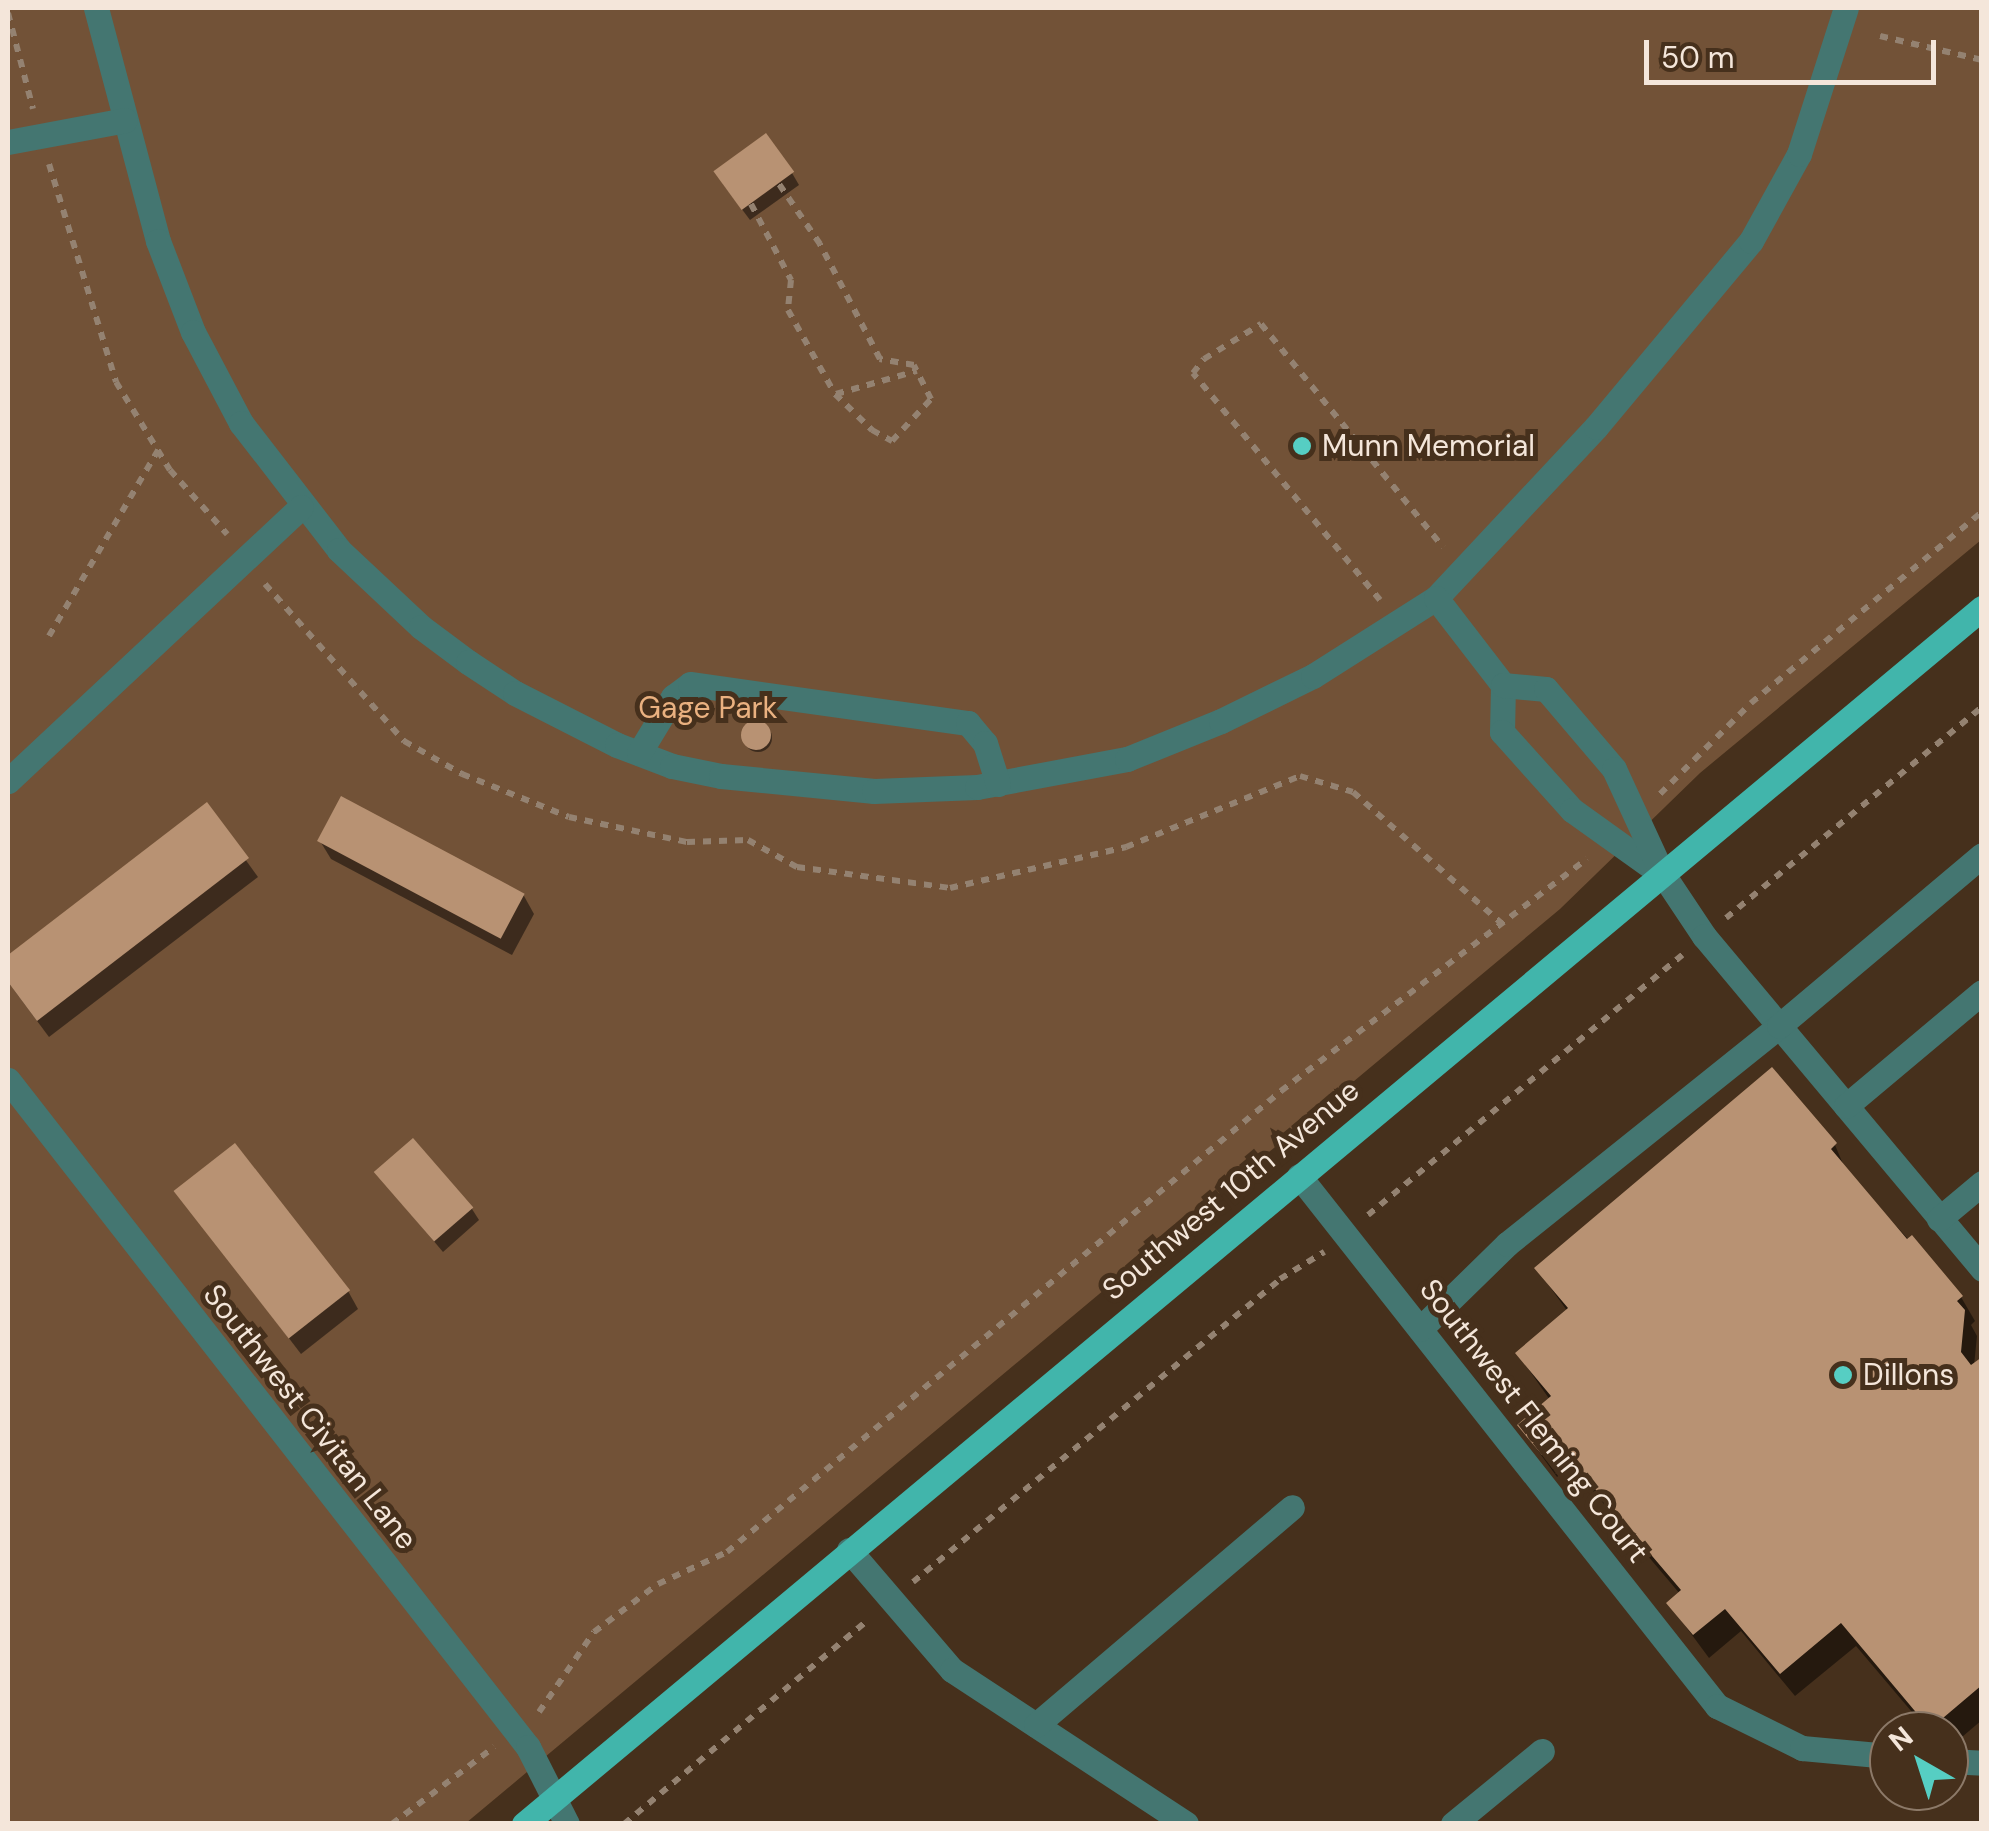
<!DOCTYPE html>
<style>
body{margin:0}
#map{position:relative;width:1989px;height:1831px;overflow:hidden;background:#46301c;font-family:"DM Sans",sans-serif}
div>[style]{position:absolute}
.green>*{inset:0;background:#725237}
.shadow>*{inset:0;background:#0007}
.round{border-radius:50%}
.building>*{inset:0;background:#b89273;transform-origin:0 0}
.path>*{height:6px;margin-top:-3px;transform-origin:0;background:repeating-linear-gradient(90deg,#948271 0 8px,transparent 0 16px)}
.minor>*{height:25px;margin:-12.5px;padding:0 12.5px;transform-origin:12.5px;border-radius:12.5px;background:#447671}
.major>*{height:25px;margin:-12.5px;padding:0 12.5px;transform-origin:12.5px;border-radius:12.5px;background:#41b5ab}
.dots>*{width:28px;height:28px;translate:-50% -50%;box-sizing:border-box;border:5px solid #46301c;border-radius:50%}
span{translate:-50% -50%;white-space:nowrap;text-align:center;line-height:1.15;-webkit-text-stroke:10px #46301c;paint-order:stroke}
.poi-label{font-size:30px;color:#f4e6da}
.left{translate:0 -50%;text-align:left}
.park-label{font-size:30px;color:#eab180}
.street-label{font-size:30px;color:#f4e6da}
.frame{position:absolute;inset:0;border:10px solid #f4e6da;pointer-events:none}
.north{position:absolute;left:1869px;top:1711px;width:100px;height:100px;box-sizing:border-box;background:#46301c;border:2px solid #8c7968;border-radius:50%;rotate:321deg;font-size:28px;font-weight:700;line-height:40px;text-align:center;color:#f4e6da}
.north::after{content:'';display:block;margin:auto;width:35px;height:45px;background:#56cec3;clip-path:polygon(50% 0,100% 100%,50% 72%,0 100%)}
.scale{position:absolute;left:1644px;top:40px;width:292px;height:45px;box-sizing:border-box;border:5px solid #f4e6da;border-top:0;padding-left:12px;font-size:30px;line-height:35px;white-space:nowrap;color:#f4e6da;-webkit-text-stroke:8px #46301c;paint-order:stroke}
</style>
<div id="map">
<div class="green">
<i style="clip-path:polygon(8px 8px,1981px 8px,1981px 540px,1700px 773px,1560px 909px,466px 1823px,8px 1824px)"></i>
</div>
<div class="shadow">
<i style="clip-path:polygon(792px 173px,799px 185px,750px 220px,723px 184px)"></i>
<i class="round" style="left:744px;top:724px;width:28px;height:28px"></i>
<i style="clip-path:polygon(206px 805px,258px 877px,49px 1037px,8px 982px,8px 958px)"></i>
<i style="clip-path:polygon(320px 841px,524px 896px,534px 914px,512px 955px,331px 859px)"></i>
<i style="clip-path:polygon(1835px 1145px,1846px 1171px,1961px 1297px,1975px 1321px,1971px 1325px,1977px 1336px,1974px 1366px,1982px 1360px,1982px 1720px,1949px 1748px,1949px 1731px,1928px 1731px,1856px 1646px,1795px 1696px,1741px 1631px,1709px 1658px,1669px 1604px,1680px 1594px,1571px 1465px,1557px 1477px,1520px 1426px,1550px 1400px,1518px 1354px,1568px 1312px,1537px 1269px)"></i>
<i style="clip-path:polygon(377px 1174px,472px 1209px,479px 1220px,443px 1252px)"></i>
<i style="clip-path:polygon(177px 1192px,348px 1291px,358px 1309px,301px 1354px)"></i>
</div>
<div class="building">
<i style="left:766px;top:133px;width:48px;height:65px;rotate:54deg"></i>
<i class="round" style="left:741px;top:720px;width:30px;height:30px"></i>
<i style="left:341px;top:796px;width:208px;height:51px;rotate:28deg"></i>
<i style="clip-path:polygon(207px 802px,249px 858px,37px 1021px,8px 982px,8px 955px)"></i>
<i style="clip-path:polygon(1772px 1067px,1837px 1143px,1831px 1149px,1907px 1239px,1912px 1235px,1963px 1296px,1957px 1301px,1965px 1310px,1961px 1352px,1971px 1365px,1982px 1357px,1982px 1685px,1930px 1729px,1841px 1623px,1780px 1674px,1725px 1609px,1693px 1635px,1666px 1603px,1681px 1590px,1556px 1443px,1542px 1455px,1517px 1425px,1551px 1396px,1515px 1353px,1568px 1308px,1534px 1268px)"></i>
<i style="left:413px;top:1138px;width:92px;height:52px;rotate:49deg"></i>
<i style="left:235px;top:1143px;width:187px;height:78px;rotate:52deg"></i>
</div>
<div class="path">
<i style="left:8px;top:13px;width:99px;rotate:75.4deg"></i>
<i style="left:1880px;top:36px;width:105px;rotate:13.2deg"></i>
<i style="left:49px;top:164px;width:228px;rotate:72.9deg"></i>
<i style="left:116px;top:382px;width:103px;rotate:58.5deg"></i>
<i style="left:170px;top:470px;width:86px;rotate:48.3deg"></i>
<i style="left:751px;top:204px;width:86px;rotate:62.2deg"></i>
<i style="left:791px;top:280px;width:30px;rotate:96deg"></i>
<i style="left:788px;top:310px;width:96px;rotate:60.8deg"></i>
<i style="left:835px;top:394px;width:52px;rotate:44.2deg"></i>
<i style="left:872px;top:430px;width:23px;rotate:29deg"></i>
<i style="left:892px;top:441px;width:57px;rotate:-47.1deg"></i>
<i style="left:931px;top:399px;width:38px;rotate:-117deg"></i>
<i style="left:914px;top:365px;width:35px;rotate:-170deg"></i>
<i style="left:880px;top:359px;width:130px;rotate:-117.6deg"></i>
<i style="left:820px;top:244px;width:73px;rotate:-124.3deg"></i>
<i style="left:836px;top:394px;width:84px;rotate:-15.9deg"></i>
<i style="left:265px;top:584px;width:210px;rotate:48.5deg"></i>
<i style="left:404px;top:741px;width:67px;rotate:29.6deg"></i>
<i style="left:462px;top:774px;width:115px;rotate:21.9deg"></i>
<i style="left:569px;top:817px;width:121px;rotate:12deg"></i>
<i style="left:687px;top:842px;width:61px;rotate:-1.9deg"></i>
<i style="left:748px;top:840px;width:56px;rotate:28.9deg"></i>
<i style="left:797px;top:867px;width:154px;rotate:7.8deg"></i>
<i style="left:950px;top:888px;width:181px;rotate:-13.1deg"></i>
<i style="left:1126px;top:847px;width:188px;rotate:-22.2deg"></i>
<i style="left:1300px;top:776px;width:55px;rotate:16.8deg"></i>
<i style="left:1353px;top:792px;width:199px;rotate:41.5deg"></i>
<i style="left:1380px;top:600px;width:294px;rotate:-129.5deg"></i>
<i style="left:1193px;top:373px;width:18px;rotate:-52deg"></i>
<i style="left:1204px;top:359px;width:67px;rotate:-31.6deg"></i>
<i style="left:1261px;top:324px;width:288px;rotate:50.8deg"></i>
<i style="left:49px;top:636px;width:216px;rotate:-59.6deg"></i>
<i style="left:1660px;top:794px;width:129px;rotate:-45deg"></i>
<i style="left:1751px;top:703px;width:300px;rotate:-39.6deg"></i>
<i style="left:1726px;top:918px;width:332px;rotate:-39.5deg"></i>
<i style="left:1368px;top:1215px;width:408px;rotate:-39.6deg"></i>
<i style="left:913px;top:1582px;width:476px;rotate:-39.5deg"></i>
<i style="left:1280px;top:1279px;width:52px;rotate:-31.5deg"></i>
<i style="left:539px;top:1712px;width:97px;rotate:-55.5deg"></i>
<i style="left:594px;top:1632px;width:80px;rotate:-36.9deg"></i>
<i style="left:658px;top:1584px;width:76px;rotate:-24.9deg"></i>
<i style="left:727px;top:1552px;width:721px;rotate:-39.76deg"></i>
<i style="left:1281px;top:1091px;width:384px;rotate:-37.2deg"></i>
<i style="left:392px;top:1824px;width:128px;rotate:-37deg"></i>
<i style="left:624px;top:1824px;width:319px;rotate:-39.9deg"></i>
</div>
<div class="minor">
<i style="left:96px;top:8px;width:241px;rotate:75.1deg"></i>
<i style="left:158px;top:241px;width:97px;rotate:69deg"></i>
<i style="left:193px;top:332px;width:103px;rotate:62.2deg"></i>
<i style="left:241px;top:423px;width:160px;rotate:52.3deg"></i>
<i style="left:339px;top:550px;width:112px;rotate:43.2deg"></i>
<i style="left:421px;top:627px;width:59px;rotate:36.7deg"></i>
<i style="left:468px;top:662px;width:56px;rotate:33.4deg"></i>
<i style="left:515px;top:693px;width:114px;rotate:27deg"></i>
<i style="left:617px;top:745px;width:59px;rotate:20.9deg"></i>
<i style="left:672px;top:766px;width:50px;rotate:11.5deg"></i>
<i style="left:721px;top:776px;width:154px;rotate:5.6deg"></i>
<i style="left:874px;top:791px;width:103px;rotate:-2.2deg"></i>
<i style="left:977px;top:787px;width:153px;rotate:-10.6deg"></i>
<i style="left:1127px;top:759px;width:101px;rotate:-22deg"></i>
<i style="left:1221px;top:721px;width:102px;rotate:-26.1deg"></i>
<i style="left:1313px;top:676px;width:146px;rotate:-32.4deg"></i>
<i style="left:1436px;top:598px;width:234px;rotate:-46.9deg"></i>
<i style="left:1596px;top:427px;width:242px;rotate:-50.2deg"></i>
<i style="left:1751px;top:241px;width:99px;rotate:-61.1deg"></i>
<i style="left:1799px;top:154px;width:153px;rotate:-72.2deg"></i>
<i style="left:8px;top:142px;width:119px;rotate:-10.6deg"></i>
<i style="left:1436px;top:598px;width:110px;rotate:52.4deg"></i>
<i style="left:1503px;top:685px;width:47px;rotate:91.2deg"></i>
<i style="left:1502px;top:732px;width:105px;rotate:48.1deg"></i>
<i style="left:1572px;top:810px;width:108px;rotate:35.6deg"></i>
<i style="left:1503px;top:685px;width:43px;rotate:5.3deg"></i>
<i style="left:1546px;top:689px;width:105px;rotate:49.6deg"></i>
<i style="left:1614px;top:769px;width:115px;rotate:65.2deg"></i>
<i style="left:1662px;top:873px;width:76px;rotate:56.3deg"></i>
<i style="left:1704px;top:936px;width:434px;rotate:50.1deg"></i>
<i style="left:639px;top:753px;width:66px;rotate:-58.7deg"></i>
<i style="left:673px;top:697px;width:21px;rotate:-37deg"></i>
<i style="left:690px;top:684px;width:281px;rotate:8deg"></i>
<i style="left:968px;top:723px;width:26px;rotate:50deg"></i>
<i style="left:985px;top:743px;width:43px;rotate:72.4deg"></i>
<i style="left:8px;top:781px;width:401px;rotate:-43.1deg"></i>
<i style="left:8px;top:1080px;width:846px;rotate:52.06deg"></i>
<i style="left:528px;top:1747px;width:86px;rotate:63.1deg"></i>
<i style="left:1846px;top:1106px;width:177px;rotate:-40deg"></i>
<i style="left:1299px;top:1176px;width:675px;rotate:51.74deg"></i>
<i style="left:1717px;top:1706px;width:95px;rotate:26.3deg"></i>
<i style="left:1802px;top:1748px;width:87px;rotate:5.3deg"></i>
<i style="left:1939px;top:1219px;width:56px;rotate:-39.9deg"></i>
<i style="left:1420px;top:1329px;width:122px;rotate:-44.3deg"></i>
<i style="left:1507px;top:1244px;width:349px;rotate:-38.7deg"></i>
<i style="left:1779px;top:1026px;width:265px;rotate:-40.1deg"></i>
<i style="left:849px;top:1550px;width:158px;rotate:49.4deg"></i>
<i style="left:952px;top:1670px;width:280px;rotate:33.3deg"></i>
<i style="left:1036px;top:1725px;width:336px;rotate:-40.4deg"></i>
<i style="left:1949px;top:1761px;width:33px;rotate:3deg"></i>
<i style="left:1453px;top:1824px;width:115px;rotate:-39.4deg"></i>
</div>
<div class="major">
<i style="left:524px;top:1824px;width:1899px;rotate:-39.83deg"></i>
</div>
<div class="dots">
<i style="left:1302px;top:446px;background:#56cec3"></i>
<i style="left:1843px;top:1375px;background:#56cec3"></i>
</div>
<div class="poi-label">
<span class="left" style="left:1322px;top:446px">Munn Memorial</span>
<span class="left" style="left:1863px;top:1375px">Dillons</span>
</div>
<div class="park-label">
<span style="left:708px;top:708px">Gage Park</span>
</div>
<div class="street-label">
<span style="left:1231px;top:1190px;rotate:-40deg">Southwest 10th Avenue</span>
<span style="left:310px;top:1417px;rotate:52deg">Southwest Civitan Lane</span>
<span style="left:1534px;top:1421px;rotate:52deg">Southwest Fleming Court</span>
</div>
<div class="frame"></div>
<div class="north">N</div>
<div class="scale">50 m</div>
</div>
